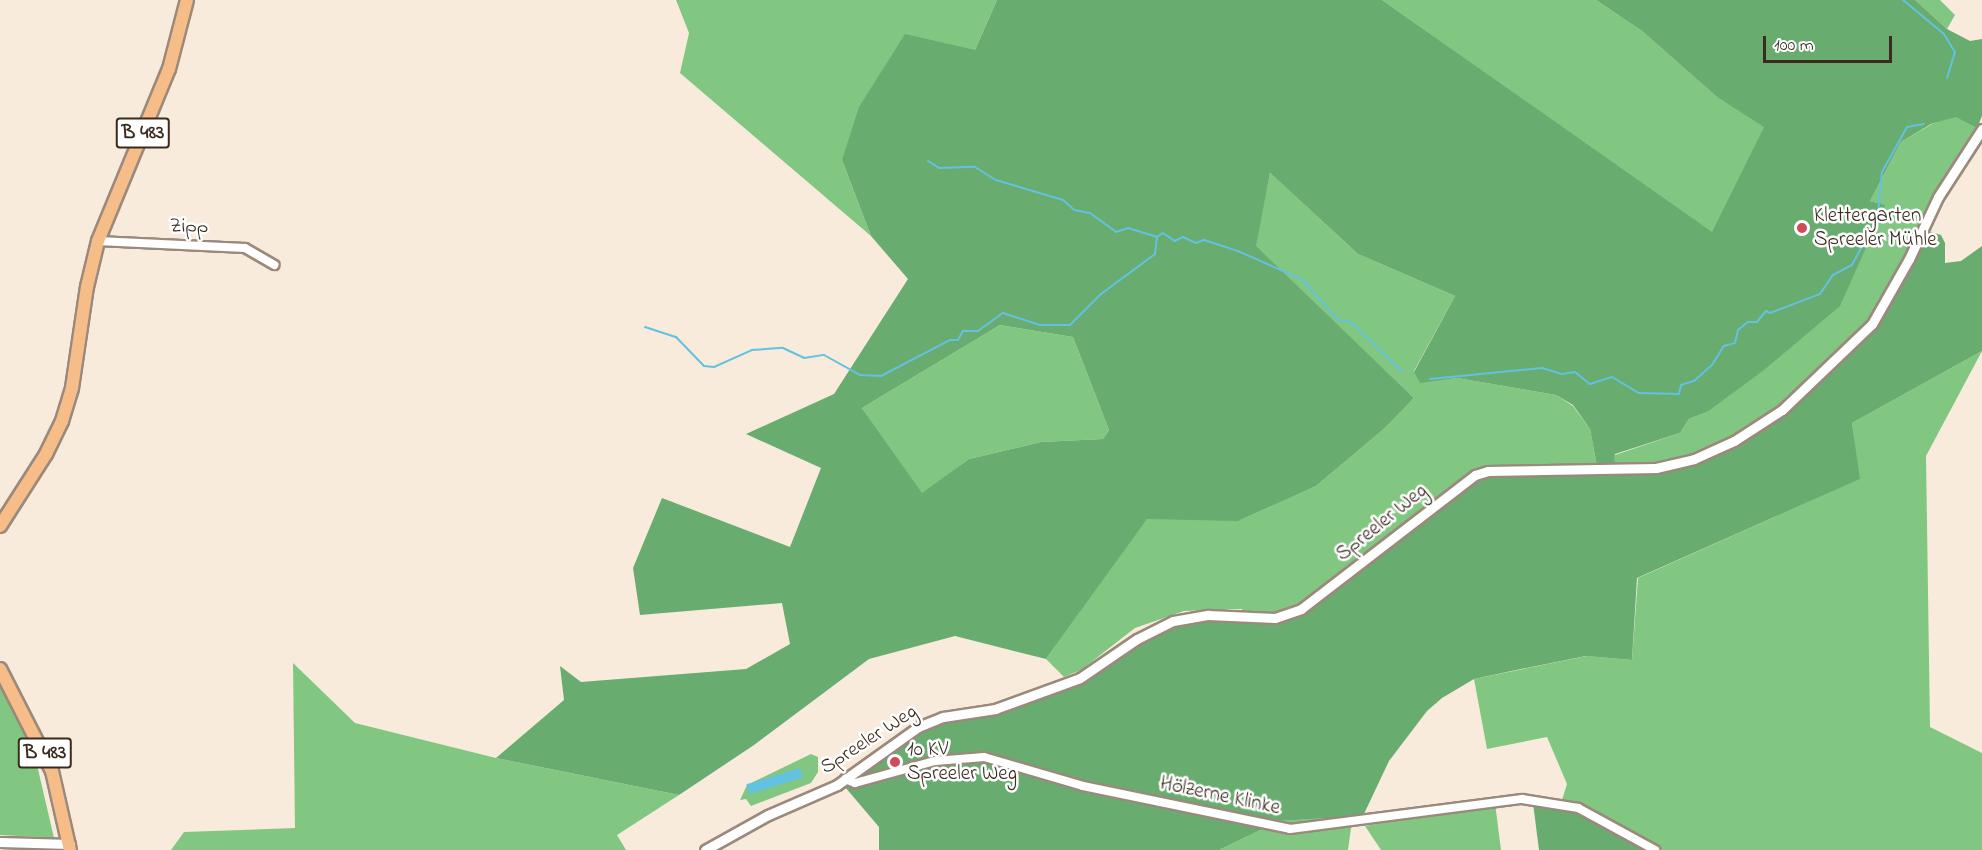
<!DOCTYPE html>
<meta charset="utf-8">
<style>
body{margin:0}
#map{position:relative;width:1982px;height:850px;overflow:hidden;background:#f8ebdb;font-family:"Indie Flower",sans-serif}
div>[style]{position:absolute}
.green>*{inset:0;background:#81c782}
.forest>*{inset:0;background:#68ac70}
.water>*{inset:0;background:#62c2e0;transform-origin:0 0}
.stream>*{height:2px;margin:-1px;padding:0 1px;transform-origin:1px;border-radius:1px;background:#62c2e0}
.roads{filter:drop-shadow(2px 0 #9a8a7c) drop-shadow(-2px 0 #9a8a7c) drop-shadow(0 2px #9a8a7c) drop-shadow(0 -2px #9a8a7c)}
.minor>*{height:8px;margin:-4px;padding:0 4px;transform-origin:4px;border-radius:4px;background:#fff}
.tertiary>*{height:9px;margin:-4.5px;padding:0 4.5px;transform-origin:4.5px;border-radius:4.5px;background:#fff}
.primary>*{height:12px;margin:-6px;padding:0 6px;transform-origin:6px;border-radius:6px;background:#f7bd88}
.dots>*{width:16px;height:16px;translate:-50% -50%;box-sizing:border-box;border:3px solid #fff;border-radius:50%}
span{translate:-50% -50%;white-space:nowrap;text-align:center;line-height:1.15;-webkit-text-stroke:5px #fff;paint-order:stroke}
.shield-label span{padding:2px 4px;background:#fff;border:2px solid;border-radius:4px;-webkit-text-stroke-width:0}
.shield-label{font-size:20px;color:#3b2a1e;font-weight:700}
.poi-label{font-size:21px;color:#3b2a1e}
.left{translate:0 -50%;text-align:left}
.street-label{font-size:21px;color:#3b2a1e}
.scale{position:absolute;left:1763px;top:36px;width:129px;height:27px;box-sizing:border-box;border:3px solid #3b2a1e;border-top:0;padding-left:8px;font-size:18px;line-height:21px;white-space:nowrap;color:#3b2a1e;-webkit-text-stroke:4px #fff;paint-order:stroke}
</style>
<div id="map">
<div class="green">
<i style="clip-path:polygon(676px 0,997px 0,975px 50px,842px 160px,871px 236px,680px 73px,689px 33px)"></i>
<i style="clip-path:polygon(1382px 0,1596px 0,1642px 31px,1717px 97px,1765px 126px,1712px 233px)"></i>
<i style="clip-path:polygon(1915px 0,1940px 0,1955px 15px,1947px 29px)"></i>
<i style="clip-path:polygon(1956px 116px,1977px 128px,1925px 213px,1880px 304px,1859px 333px,1780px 407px,1715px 448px,1656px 466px,1613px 467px,1615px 455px,1680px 433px,1689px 419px,1707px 412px,1884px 205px,1870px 201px,1901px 142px,1932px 124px)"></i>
<i style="clip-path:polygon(1270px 173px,1358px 254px,1455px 296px,1414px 371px,1420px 382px,1457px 378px,1556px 395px,1573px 406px,1590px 429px,1597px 466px,1289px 619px,1245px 621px,1242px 609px,1184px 611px,1135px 628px,1081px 670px,1064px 677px,1046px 659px,1147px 518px,1240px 520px,1316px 486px,1385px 428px,1414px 398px,1255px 246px)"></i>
<i style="clip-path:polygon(1000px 325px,1073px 337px,1109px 430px,1103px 439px,1041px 442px,969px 459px,922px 494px,862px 408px)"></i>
<i style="clip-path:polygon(1982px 351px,1926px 456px,1930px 727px,1982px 753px,1982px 850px,1661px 850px,1579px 805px,1562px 800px,1567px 784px,1547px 737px,1487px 749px,1474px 679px,1587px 656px,1632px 660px,1638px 578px,1859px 479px,1852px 423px)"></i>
<i style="clip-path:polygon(293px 663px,355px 723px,496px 758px,679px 795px,617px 835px,626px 850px,171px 850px,184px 832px,295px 828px)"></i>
<i style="clip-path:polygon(0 682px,34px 752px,54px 838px,0 835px)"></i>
<i style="clip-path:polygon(811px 754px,818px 757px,818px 772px,811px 783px,751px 806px,746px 799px,740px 800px,747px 785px)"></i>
<i style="clip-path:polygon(1495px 803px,1501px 850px,1381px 850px,1365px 826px)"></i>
<i style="clip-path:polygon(1363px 816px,1351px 828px,1348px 850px,1219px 850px,1279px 821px)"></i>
</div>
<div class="forest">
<i style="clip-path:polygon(evenodd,997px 0,1382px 0,1712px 232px,1764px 127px,1717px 97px,1642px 31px,1596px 0,1915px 0,1947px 29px,1970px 41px,1982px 39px,1982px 116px,1977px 128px,1956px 117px,1931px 124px,1901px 142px,1870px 201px,1885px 205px,1840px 306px,1764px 370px,1707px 412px,1689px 419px,1680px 433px,1615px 454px,1614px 467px,1597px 466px,1590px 429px,1573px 405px,1556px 395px,1457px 378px,1420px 383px,1414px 372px,1455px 296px,1358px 254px,1270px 173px,1256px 246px,1414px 398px,1385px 428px,1316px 486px,1238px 521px,1147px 519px,1046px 659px,955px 636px,869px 659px,754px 745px,679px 795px,496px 758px,564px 700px,560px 666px,581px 682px,746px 669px,790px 644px,782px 603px,640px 615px,633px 568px,662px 498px,790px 547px,821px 468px,746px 434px,834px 394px,908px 279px,871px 236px,842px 160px,859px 107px,905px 34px,975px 50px,997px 0,1000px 325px,1073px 337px,1109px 430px,1103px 439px,1041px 442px,969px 459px,922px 493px,862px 408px,1000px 325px)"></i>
<i style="clip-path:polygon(1924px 230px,1941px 235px,1945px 243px,1945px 263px,1961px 261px,1982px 246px,1982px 351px,1852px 423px,1860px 479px,1637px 578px,1632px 660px,1586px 656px,1521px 669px,1474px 679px,1442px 698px,1427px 711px,1389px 761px,1363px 816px,1279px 821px,1219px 850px,879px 850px,879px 827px,845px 787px,926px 728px,945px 720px,996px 713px,1081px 681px,1138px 642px,1175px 625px,1200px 619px,1268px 623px,1296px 616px,1482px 475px,1680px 463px,1757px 428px,1862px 336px)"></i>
<i style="clip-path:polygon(1533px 803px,1572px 810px,1650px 850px,1539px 850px)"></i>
</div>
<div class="water">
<i style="left:800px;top:768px;width:10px;height:56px;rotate:73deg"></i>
</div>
<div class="stream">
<i style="left:1903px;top:0;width:53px;rotate:39.7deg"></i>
<i style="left:1944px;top:34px;width:21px;rotate:59deg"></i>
<i style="left:1955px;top:52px;width:27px;rotate:107deg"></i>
<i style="left:928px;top:161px;width:13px;rotate:32deg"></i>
<i style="left:939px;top:168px;width:36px;rotate:-2deg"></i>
<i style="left:975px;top:167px;width:25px;rotate:32deg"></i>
<i style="left:996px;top:180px;width:70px;rotate:16.6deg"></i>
<i style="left:1063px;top:200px;width:15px;rotate:42deg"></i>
<i style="left:1074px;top:210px;width:16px;rotate:11deg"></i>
<i style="left:1090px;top:213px;width:32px;rotate:36deg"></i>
<i style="left:1116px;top:232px;width:13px;rotate:-18deg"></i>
<i style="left:1128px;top:228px;width:30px;rotate:17deg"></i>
<i style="left:1878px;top:213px;width:41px;rotate:-84.4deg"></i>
<i style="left:1882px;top:172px;width:51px;rotate:-60.9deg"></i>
<i style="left:1907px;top:127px;width:17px;rotate:-10deg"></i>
<i style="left:645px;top:327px;width:33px;rotate:18deg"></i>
<i style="left:676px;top:337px;width:40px;rotate:46deg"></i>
<i style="left:704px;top:366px;width:10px;rotate:6deg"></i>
<i style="left:714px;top:367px;width:42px;rotate:-24.1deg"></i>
<i style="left:752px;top:350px;width:31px;rotate:-4deg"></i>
<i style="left:783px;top:348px;width:23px;rotate:25deg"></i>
<i style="left:804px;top:358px;width:20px;rotate:-9deg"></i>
<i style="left:824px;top:355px;width:41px;rotate:29.1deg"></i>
<i style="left:860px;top:375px;width:21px;rotate:3deg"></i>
<i style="left:881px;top:376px;width:78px;rotate:-27.6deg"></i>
<i style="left:950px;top:340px;width:8px"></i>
<i style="left:958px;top:340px;width:10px;rotate:-61deg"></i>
<i style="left:963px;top:331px;width:15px"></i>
<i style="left:978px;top:331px;width:31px;rotate:-36deg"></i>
<i style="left:1003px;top:313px;width:39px;rotate:18deg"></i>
<i style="left:1040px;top:325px;width:30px"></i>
<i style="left:1070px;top:325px;width:44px;rotate:-45deg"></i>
<i style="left:1101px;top:294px;width:67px;rotate:-36.5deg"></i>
<i style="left:1155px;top:254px;width:17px;rotate:-83deg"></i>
<i style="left:1157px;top:237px;width:7px;rotate:-34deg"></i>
<i style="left:1163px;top:233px;width:14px;rotate:34deg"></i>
<i style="left:1175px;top:241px;width:9px;rotate:-27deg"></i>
<i style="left:1183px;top:237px;width:14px;rotate:25deg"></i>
<i style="left:1196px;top:243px;width:9px;rotate:-21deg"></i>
<i style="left:1204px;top:240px;width:36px;rotate:18deg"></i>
<i style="left:1238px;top:251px;width:71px;rotate:24deg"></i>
<i style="left:1303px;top:280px;width:53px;rotate:48.8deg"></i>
<i style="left:1338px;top:320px;width:13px;rotate:9deg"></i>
<i style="left:1351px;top:322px;width:71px;rotate:43.9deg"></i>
<i style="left:1430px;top:379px;width:113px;rotate:-5.6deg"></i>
<i style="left:1542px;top:368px;width:21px;rotate:17deg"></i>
<i style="left:1562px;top:374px;width:13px;rotate:-9deg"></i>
<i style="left:1575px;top:372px;width:19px;rotate:39deg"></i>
<i style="left:1590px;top:384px;width:23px;rotate:-18deg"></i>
<i style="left:1612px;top:377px;width:31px;rotate:31deg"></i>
<i style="left:1639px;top:393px;width:40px;rotate:1.4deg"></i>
<i style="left:1679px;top:394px;width:9px;rotate:-77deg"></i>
<i style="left:1681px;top:385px;width:14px;rotate:-17deg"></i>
<i style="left:1694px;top:381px;width:24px;rotate:-42deg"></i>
<i style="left:1712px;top:365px;width:22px;rotate:-58deg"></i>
<i style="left:1724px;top:346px;width:11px;rotate:-15deg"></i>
<i style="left:1735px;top:343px;width:13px;rotate:-77deg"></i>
<i style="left:1738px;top:330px;width:13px;rotate:-39deg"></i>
<i style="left:1748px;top:322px;width:9px"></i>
<i style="left:1757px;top:322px;width:14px;rotate:-51deg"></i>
<i style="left:1766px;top:311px;width:4px;rotate:27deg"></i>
<i style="left:1770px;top:313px;width:53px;rotate:-20.8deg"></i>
<i style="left:1820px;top:294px;width:23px;rotate:-56deg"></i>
<i style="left:1833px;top:275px;width:21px;rotate:-28deg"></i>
<i style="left:1852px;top:265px;width:38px;rotate:-62deg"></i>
<i style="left:1870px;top:231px;width:13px;rotate:-42deg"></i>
</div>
<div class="roads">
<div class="minor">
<i style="left:98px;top:241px;width:147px;rotate:2.7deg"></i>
<i style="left:245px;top:248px;width:34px;rotate:30deg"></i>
<i style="left:845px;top:779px;width:11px;rotate:22deg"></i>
<i style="left:855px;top:783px;width:83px;rotate:-15.4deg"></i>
<i style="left:935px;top:761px;width:49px;rotate:-4.7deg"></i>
<i style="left:984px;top:757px;width:103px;rotate:16.3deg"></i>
<i style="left:1083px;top:786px;width:211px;rotate:11.7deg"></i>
<i style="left:1290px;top:829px;width:234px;rotate:-7.4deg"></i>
<i style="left:1522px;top:799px;width:57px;rotate:9.1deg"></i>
<i style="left:1578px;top:808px;width:88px;rotate:28.6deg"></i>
</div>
<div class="tertiary">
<i style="left:0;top:842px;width:70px;rotate:1.6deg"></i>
<i style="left:705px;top:850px;width:72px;rotate:-29.1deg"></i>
<i style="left:768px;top:815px;width:75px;rotate:-23.5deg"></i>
<i style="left:837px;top:785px;width:100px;rotate:-35.6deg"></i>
<i style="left:918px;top:727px;width:27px;rotate:-22deg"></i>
<i style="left:943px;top:717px;width:53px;rotate:-8.7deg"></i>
<i style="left:995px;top:709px;width:90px;rotate:-20deg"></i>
<i style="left:1080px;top:678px;width:69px;rotate:-34.4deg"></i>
<i style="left:1137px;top:639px;width:40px;rotate:-26.6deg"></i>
<i style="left:1173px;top:621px;width:36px;rotate:-10deg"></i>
<i style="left:1208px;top:615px;width:67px;rotate:2.6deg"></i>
<i style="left:1275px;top:618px;width:28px;rotate:-19deg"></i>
<i style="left:1301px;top:609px;width:220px;rotate:-37.6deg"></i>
<i style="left:1475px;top:475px;width:14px;rotate:-17deg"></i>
<i style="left:1488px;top:471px;width:168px;rotate:-1deg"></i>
<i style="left:1656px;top:468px;width:39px;rotate:-13deg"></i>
<i style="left:1694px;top:459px;width:44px;rotate:-24.2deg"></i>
<i style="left:1734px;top:441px;width:57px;rotate:-32.9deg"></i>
<i style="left:1782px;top:410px;width:124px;rotate:-43.7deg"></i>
<i style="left:1872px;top:324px;width:75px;rotate:-60.4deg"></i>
<i style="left:1909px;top:259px;width:68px;rotate:-64.9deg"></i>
<i style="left:1938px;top:197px;width:81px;rotate:-57.1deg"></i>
</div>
<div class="primary">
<i style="left:0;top:526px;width:85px;rotate:-57.4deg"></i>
<i style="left:46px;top:454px;width:37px;rotate:-64deg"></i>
<i style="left:62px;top:421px;width:34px;rotate:-73deg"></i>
<i style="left:72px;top:388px;width:102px;rotate:-81.6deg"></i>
<i style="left:87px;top:287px;width:47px;rotate:-76.6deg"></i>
<i style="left:98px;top:241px;width:186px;rotate:-67.6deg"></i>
<i style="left:169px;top:69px;width:71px;rotate:-75.4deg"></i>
<i style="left:0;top:669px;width:114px;rotate:63deg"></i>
<i style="left:52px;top:771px;width:81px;rotate:77.2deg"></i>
</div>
</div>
<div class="dots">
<i style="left:1802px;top:228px;background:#d1495b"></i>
<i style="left:895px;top:762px;background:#d1495b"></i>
</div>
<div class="shield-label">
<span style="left:143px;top:133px">B 483</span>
<span style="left:45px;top:753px">B 483</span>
</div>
<div class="poi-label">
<span class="left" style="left:1814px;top:228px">Klettergarten<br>Spreeler Mühle</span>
<span class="left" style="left:907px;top:762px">10 KV<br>Spreeler Weg</span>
</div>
<div class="street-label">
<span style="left:189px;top:227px;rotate:2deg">Zipp</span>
<span style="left:1382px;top:523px;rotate:-39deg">Spreeler Weg</span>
<span style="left:869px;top:740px;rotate:-33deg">Spreeler Weg</span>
<span style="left:1220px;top:796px;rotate:12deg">Hölzerne Klinke</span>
</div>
<div class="scale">100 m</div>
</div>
